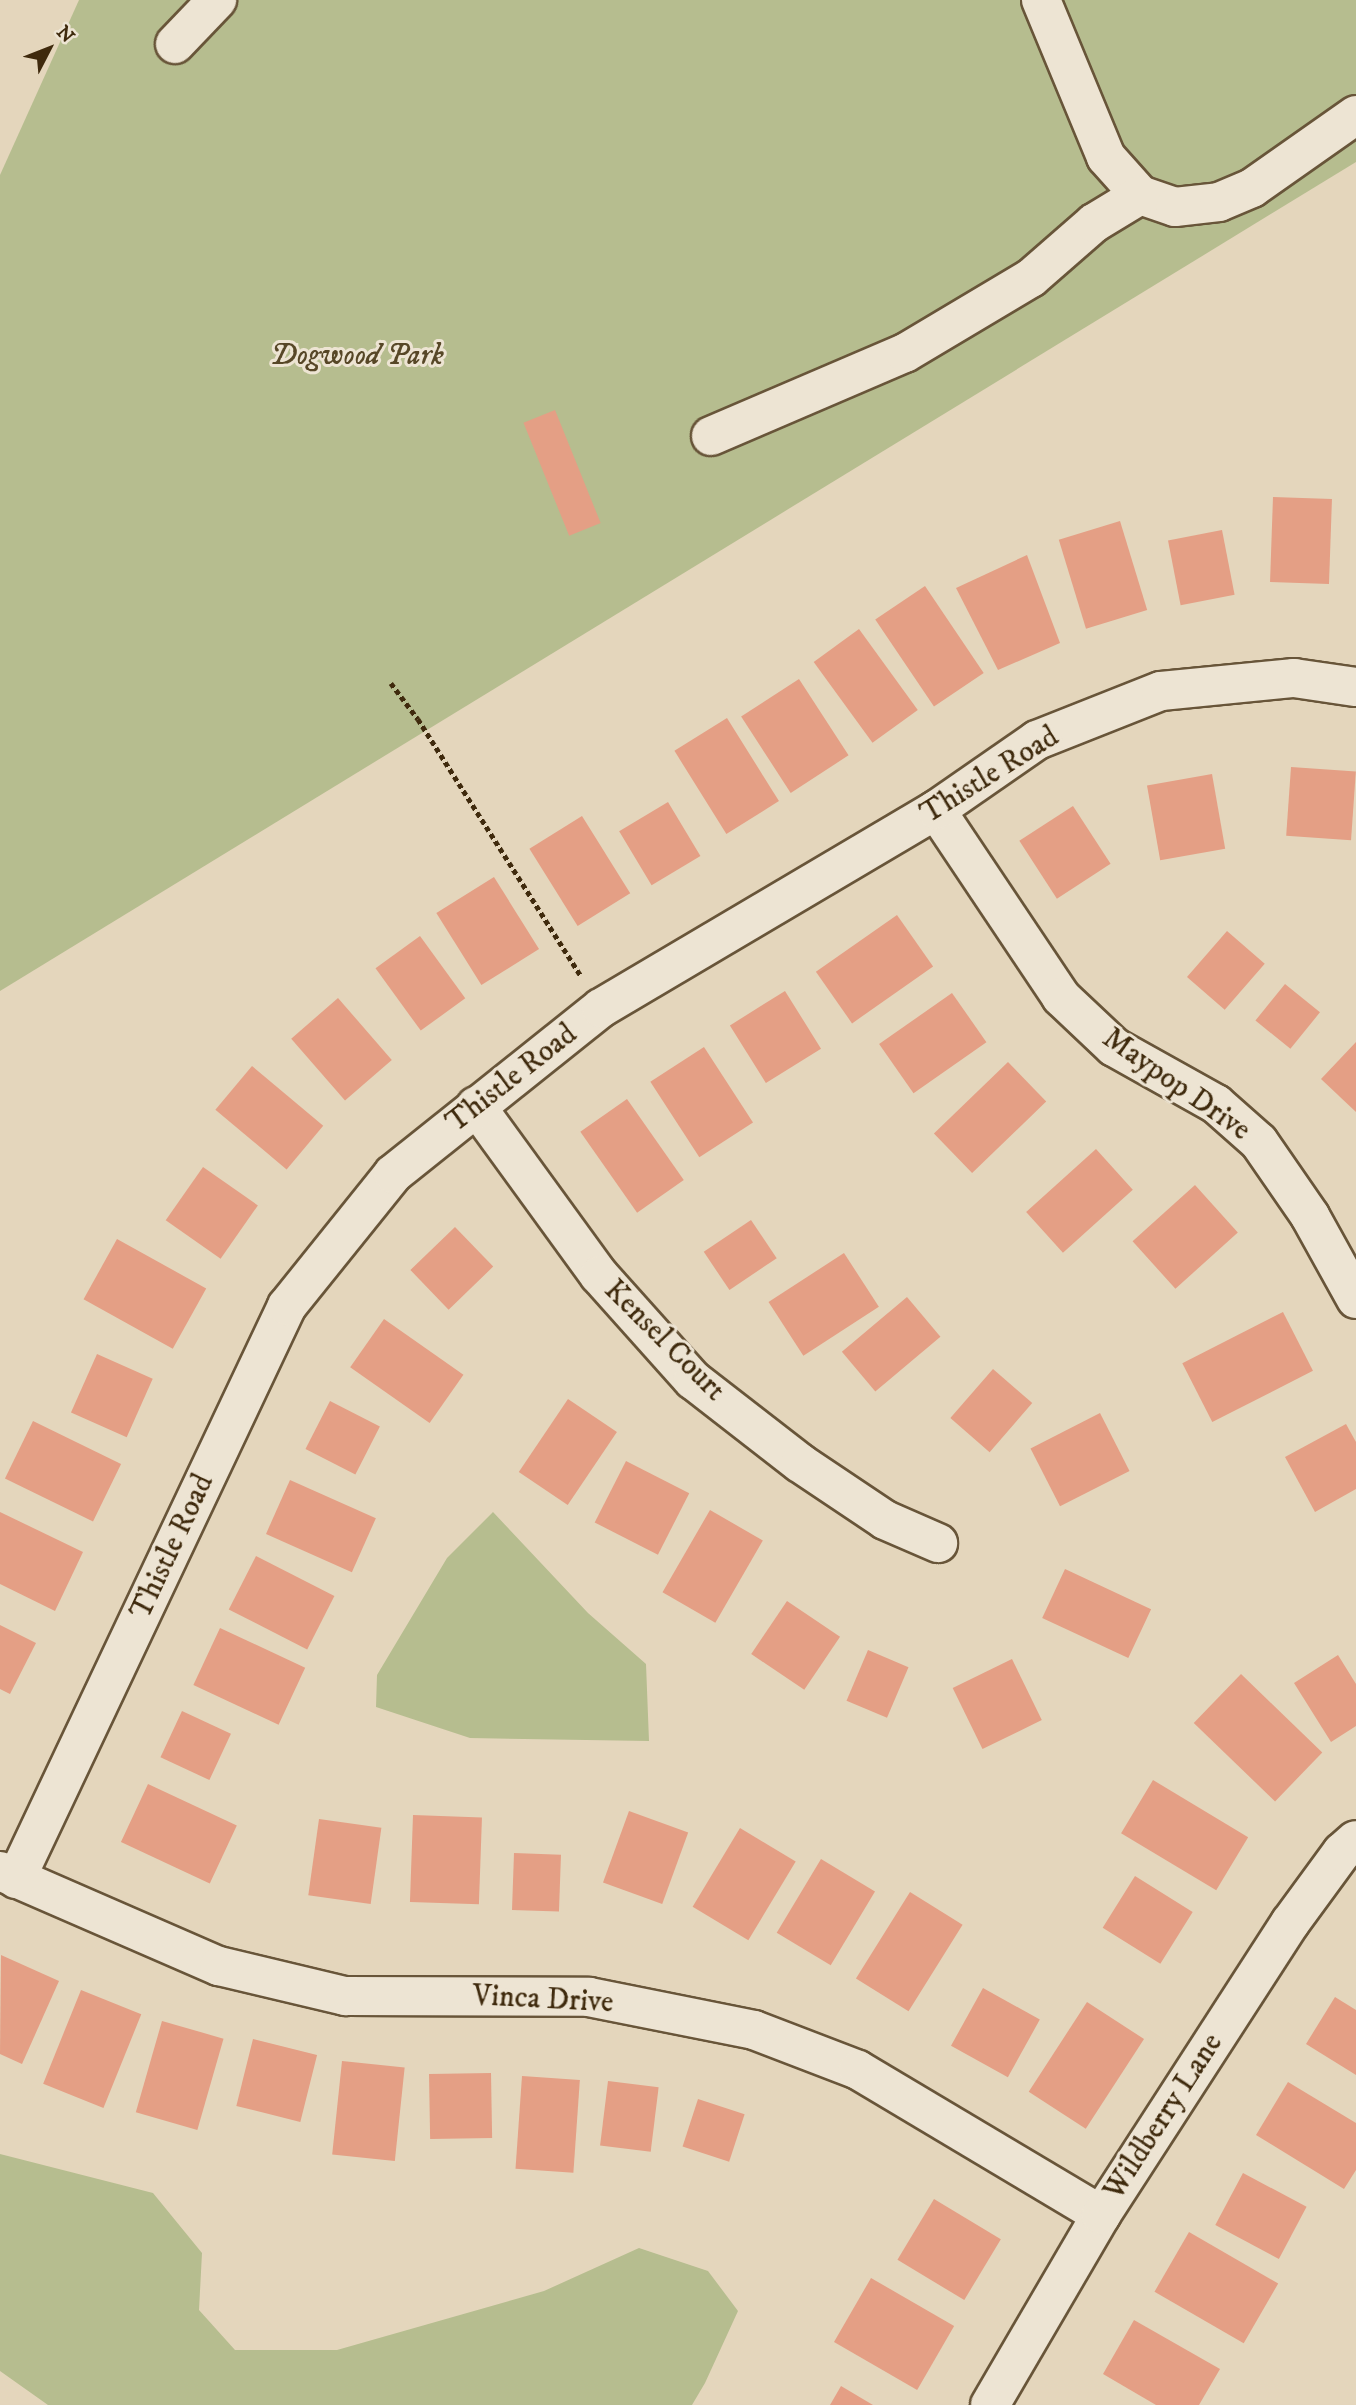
<!DOCTYPE html>
<style>
body{margin:0}
#map{position:relative;width:1356px;height:2405px;overflow:hidden;background:#e4d6bc;font-family:"IM FELL DW Pica",serif}
div>[style]{position:absolute}
.green>*{inset:0;background:#b6bd8f}
.building>*{inset:0;background:#e49f85;transform-origin:0 0}
.path>*{height:4.5px;margin-top:-2.25px;transform-origin:0;background:repeating-linear-gradient(90deg,#3f2a0d 0 5px,transparent 0 8.5px)}
.roads{filter:drop-shadow(2px 0 #685539) drop-shadow(-2px 0 #685539) drop-shadow(0 2px #685539) drop-shadow(0 -2px #685539)}
.minor>*{height:38px;margin:-19px;padding:0 19px;transform-origin:19px;border-radius:19px;background:#ede4d3}
span{translate:-50% -50%;white-space:nowrap;text-align:center;line-height:1.15;-webkit-text-stroke:6px #ede4d3;paint-order:stroke}
.park-label{font-size:30px;color:#574727;font-style:italic}
.street-label{font-size:30px;color:#3f2a0d}
.north{position:absolute;left:14px;top:14px;width:70px;height:70px;-webkit-text-stroke:5px #ede4d3;paint-order:stroke;rotate:48deg;font-size:19px;font-weight:700;line-height:28px;text-align:center;color:#3f2a0d}
.north::after{content:'';display:block;margin:auto;width:24px;height:32px;background:#3f2a0d;clip-path:polygon(50% 0,100% 100%,50% 72%,0 100%)}
</style>
<div id="map">
<div class="green">
<i style="clip-path:polygon(79px 0,1356px 0,1356px 162px,0 991px,0 175px)"></i>
<i style="clip-path:polygon(493px 1512px,588px 1613px,646px 1664px,649px 1741px,470px 1738px,376px 1707px,377px 1675px,447px 1558px)"></i>
<i style="clip-path:polygon(0 2154px,153px 2193px,202px 2253px,199px 2310px,235px 2350px,337px 2350px,544px 2291px,639px 2248px,708px 2271px,738px 2311px,705px 2383px,692px 2405px,48px 2405px,0 2371px)"></i>
</div>
<div class="building">
<i style="left:555px;top:410px;width:122px;height:34px;rotate:68deg"></i>
<i style="left:1273px;top:497px;width:59px;height:85px;rotate:2deg"></i>
<i style="left:1120px;top:521px;width:93px;height:64px;rotate:73deg"></i>
<i style="left:1222px;top:530px;width:66px;height:55px;rotate:79deg"></i>
<i style="clip-path:polygon(1027px 555px,1060px 643px,998px 670px,956px 588px)"></i>
<i style="left:925px;top:586px;width:105px;height:60px;rotate:56deg"></i>
<i style="left:859px;top:629px;width:100px;height:56px;rotate:54deg"></i>
<i style="left:799px;top:679px;width:91px;height:69px;rotate:57deg"></i>
<i style="left:727px;top:718px;width:98px;height:62px;rotate:58deg"></i>
<i style="left:1291px;top:767px;width:65px;height:69px;rotate:4deg"></i>
<i style="left:1212px;top:774px;width:76px;height:66px;rotate:80deg"></i>
<i style="left:668px;top:802px;width:63px;height:57px;rotate:59deg"></i>
<i style="left:1073px;top:806px;width:69px;height:64px;rotate:57deg"></i>
<i style="left:582px;top:816px;width:91px;height:62px;rotate:58deg"></i>
<i style="left:494px;top:877px;width:85px;height:68px;rotate:58deg"></i>
<i style="left:897px;top:915px;width:63px;height:99px;rotate:55deg"></i>
<i style="left:1227px;top:931px;width:50px;height:61px;rotate:41deg"></i>
<i style="left:420px;top:936px;width:77px;height:55px;rotate:54deg"></i>
<i style="left:1285px;top:984px;width:45px;height:47px;rotate:39deg"></i>
<i style="left:785px;top:991px;width:68px;height:65px;rotate:58deg"></i>
<i style="left:952px;top:993px;width:60px;height:89px;rotate:55deg"></i>
<i style="left:338px;top:998px;width:82px;height:62px;rotate:49deg"></i>
<i style="clip-path:polygon(1356px 1042px,1356px 1112px,1321px 1079px)"></i>
<i style="left:704px;top:1047px;width:90px;height:64px;rotate:57deg"></i>
<i style="left:1008px;top:1062px;width:55px;height:103px;rotate:46deg"></i>
<i style="left:252px;top:1066px;width:93px;height:57px;rotate:40deg"></i>
<i style="left:627px;top:1099px;width:99px;height:57px;rotate:55deg"></i>
<i style="left:1096px;top:1149px;width:55px;height:94px;rotate:48deg"></i>
<i style="left:203px;top:1167px;width:67px;height:65px;rotate:35deg"></i>
<i style="left:1195px;top:1185px;width:64px;height:84px;rotate:48deg"></i>
<i style="left:751px;top:1220px;width:46px;height:57px;rotate:56deg"></i>
<i style="left:455px;top:1227px;width:55px;height:62px;rotate:46deg"></i>
<i style="left:117px;top:1239px;width:102px;height:69px;rotate:29deg"></i>
<i style="left:844px;top:1253px;width:64px;height:90px;rotate:57deg"></i>
<i style="left:907px;top:1297px;width:52px;height:85px;rotate:50deg"></i>
<i style="left:1283px;top:1312px;width:66px;height:113px;rotate:63deg"></i>
<i style="left:384px;top:1319px;width:97px;height:59px;rotate:35deg"></i>
<i style="left:97px;top:1354px;width:61px;height:64px;rotate:24deg"></i>
<i style="left:993px;top:1369px;width:52px;height:65px;rotate:41deg"></i>
<i style="left:568px;top:1399px;width:59px;height:88px;rotate:34deg"></i>
<i style="left:330px;top:1401px;width:56px;height:54px;rotate:27deg"></i>
<i style="left:1100px;top:1413px;width:65px;height:78px;rotate:63deg"></i>
<i style="left:33px;top:1421px;width:98px;height:64px;rotate:26deg"></i>
<i style="clip-path:polygon(1346px 1424px,1356px 1442px,1356px 1489px,1315px 1512px,1285px 1457px)"></i>
<i style="left:626px;top:1461px;width:71px;height:69px;rotate:27deg"></i>
<i style="left:290px;top:1480px;width:94px;height:59px;rotate:24deg"></i>
<i style="left:710px;top:1510px;width:61px;height:95px;rotate:30deg"></i>
<i style="clip-path:polygon(0 1512px,83px 1552px,55px 1611px,0 1584px)"></i>
<i style="left:256px;top:1556px;width:88px;height:60px;rotate:27deg"></i>
<i style="left:1065px;top:1569px;width:95px;height:54px;rotate:25deg"></i>
<i style="left:787px;top:1601px;width:64px;height:64px;rotate:34deg"></i>
<i style="clip-path:polygon(0 1625px,36px 1643px,10px 1694px,0 1689px)"></i>
<i style="left:220px;top:1628px;width:94px;height:63px;rotate:25deg"></i>
<i style="left:868px;top:1650px;width:44px;height:55px;rotate:23deg"></i>
<i style="clip-path:polygon(1338px 1655px,1356px 1684px,1356px 1726px,1331px 1742px,1294px 1683px)"></i>
<i style="left:1012px;top:1659px;width:68px;height:66px;rotate:64deg"></i>
<i style="left:1241px;top:1674px;width:113px;height:68px;rotate:44deg"></i>
<i style="left:182px;top:1711px;width:54px;height:51px;rotate:25deg"></i>
<i style="left:1153px;top:1780px;width:111px;height:62px;rotate:31deg"></i>
<i style="left:148px;top:1784px;width:98px;height:64px;rotate:25deg"></i>
<i style="left:629px;top:1811px;width:63px;height:76px;rotate:20deg"></i>
<i style="left:413px;top:1815px;width:69px;height:87px;rotate:2deg"></i>
<i style="left:319px;top:1819px;width:63px;height:77px;rotate:8deg"></i>
<i style="left:740px;top:1828px;width:65px;height:92px;rotate:31deg"></i>
<i style="left:514px;top:1853px;width:47px;height:57px;rotate:2deg"></i>
<i style="left:821px;top:1859px;width:63px;height:86px;rotate:31deg"></i>
<i style="left:1135px;top:1876px;width:68px;height:61px;rotate:32deg"></i>
<i style="left:910px;top:1892px;width:62px;height:102px;rotate:32deg"></i>
<i style="clip-path:polygon(1px 1955px,59px 1981px,22px 2064px,0 2054px)"></i>
<i style="left:983px;top:1988px;width:65px;height:66px;rotate:29deg"></i>
<i style="left:81px;top:1990px;width:65px;height:101px;rotate:22deg"></i>
<i style="clip-path:polygon(1335px 1997px,1356px 2010px,1356px 2075px,1306px 2044px)"></i>
<i style="left:1087px;top:2002px;width:68px;height:107px;rotate:33deg"></i>
<i style="left:162px;top:2021px;width:64px;height:95px;rotate:16deg"></i>
<i style="left:253px;top:2039px;width:66px;height:69px;rotate:14deg"></i>
<i style="left:342px;top:2061px;width:63px;height:94px;rotate:6deg"></i>
<i style="left:491px;top:2073px;width:65px;height:62px;rotate:89deg"></i>
<i style="left:522px;top:2076px;width:58px;height:93px;rotate:4deg"></i>
<i style="left:608px;top:2081px;width:51px;height:65px;rotate:7deg"></i>
<i style="clip-path:polygon(1288px 2082px,1356px 2123px,1356px 2170px,1344px 2189px,1256px 2135px)"></i>
<i style="left:698px;top:2099px;width:49px;height:50px;rotate:18deg"></i>
<i style="left:1243px;top:2173px;width:72px;height:59px;rotate:28deg"></i>
<i style="left:934px;top:2199px;width:78px;height:71px;rotate:31deg"></i>
<i style="left:1189px;top:2232px;width:103px;height:69px;rotate:30deg"></i>
<i style="left:871px;top:2278px;width:96px;height:74px;rotate:30deg"></i>
<i style="clip-path:polygon(1134px 2320px,1220px 2369px,1199px 2405px,1156px 2405px,1103px 2374px)"></i>
<i style="clip-path:polygon(841px 2386px,873px 2405px,830px 2405px)"></i>
</div>
<div class="path">
<i style="left:391px;top:683px;width:45px;rotate:53.1deg"></i>
<i style="left:418px;top:719px;width:304px;rotate:57.6deg"></i>
</div>
<div class="roads">
<div class="minor">
<i style="left:1041px;top:0;width:170px;rotate:67.5deg"></i>
<i style="left:1106px;top:157px;width:51px;rotate:48.2deg"></i>
<i style="left:1140px;top:195px;width:37px;rotate:19deg"></i>
<i style="left:1175px;top:207px;width:44px;rotate:-6.5deg"></i>
<i style="left:1219px;top:202px;width:36px;rotate:-23deg"></i>
<i style="left:1252px;top:188px;width:127px;rotate:-35.1deg"></i>
<i style="left:175px;top:44px;width:61px;rotate:-46.3deg"></i>
<i style="left:711px;top:436px;width:211px;rotate:-23.2deg"></i>
<i style="left:905px;top:353px;width:147px;rotate:-30.8deg"></i>
<i style="left:1031px;top:278px;width:84px;rotate:-41.1deg"></i>
<i style="left:1094px;top:223px;width:54px;rotate:-31.3deg"></i>
<i style="left:936px;top:810px;width:225px;rotate:56.2deg"></i>
<i style="left:1061px;top:997px;width:73px;rotate:43.3deg"></i>
<i style="left:1114px;top:1047px;width:117px;rotate:29.2deg"></i>
<i style="left:1216px;top:1104px;width:57px;rotate:41.5deg"></i>
<i style="left:1259px;top:1142px;width:90px;rotate:55.4deg"></i>
<i style="left:1310px;top:1216px;width:95px;rotate:61deg"></i>
<i style="left:476px;top:1106px;width:209px;rotate:54deg"></i>
<i style="left:599px;top:1275px;width:141px;rotate:48.2deg"></i>
<i style="left:693px;top:1380px;width:135px;rotate:37.8deg"></i>
<i style="left:800px;top:1463px;width:102px;rotate:33.8deg"></i>
<i style="left:885px;top:1520px;width:58px;rotate:23.5deg"></i>
<i style="left:0;top:1871px;width:239px;rotate:23.5deg"></i>
<i style="left:219px;top:1966px;width:130px;rotate:13.4deg"></i>
<i style="left:345px;top:1996px;width:244px;rotate:0.2deg"></i>
<i style="left:589px;top:1997px;width:168px;rotate:11.3deg"></i>
<i style="left:754px;top:2030px;width:111px;rotate:21deg"></i>
<i style="left:858px;top:2070px;width:283px;rotate:30.8deg"></i>
<i style="left:16px;top:1879px;width:634px;rotate:-64.69deg"></i>
<i style="left:287px;top:1306px;width:169px;rotate:-51.2deg"></i>
<i style="left:393px;top:1174px;width:266px;rotate:-38.6deg"></i>
<i style="left:601px;top:1008px;width:389px;rotate:-30.6deg"></i>
<i style="left:936px;top:810px;width:123px;rotate:-34.7deg"></i>
<i style="left:1037px;top:740px;width:133px;rotate:-21.6deg"></i>
<i style="left:1161px;top:691px;width:134px;rotate:-5.6deg"></i>
<i style="left:1294px;top:678px;width:63px;rotate:8.3deg"></i>
<i style="left:990px;top:2405px;width:220px;rotate:-59.7deg"></i>
<i style="left:1101px;top:2215px;width:348px;rotate:-57.1deg"></i>
<i style="left:1290px;top:1923px;width:88px;rotate:-53.8deg"></i>
<i style="left:1342px;top:1852px;width:18px;rotate:-41deg"></i>
</div>
</div>
<div class="park-label">
<span style="left:357px;top:356px">Dogwood Park</span>
</div>
<div class="street-label">
<span style="left:990px;top:776px;rotate:-32deg">Thistle Road</span>
<span style="left:512px;top:1079px;rotate:-38deg">Thistle Road</span>
<span style="left:1176px;top:1085px;rotate:35deg">Maypop Drive</span>
<span style="left:664px;top:1341px;rotate:45deg">Kensel Court</span>
<span style="left:173px;top:1547px;rotate:-65deg">Thistle Road</span>
<span style="left:543px;top:2000px;rotate:3deg">Vinca Drive</span>
<span style="left:1164px;top:2117px;rotate:-57deg">Wildberry Lane</span>
</div>
<div class="north">N</div>
</div>
